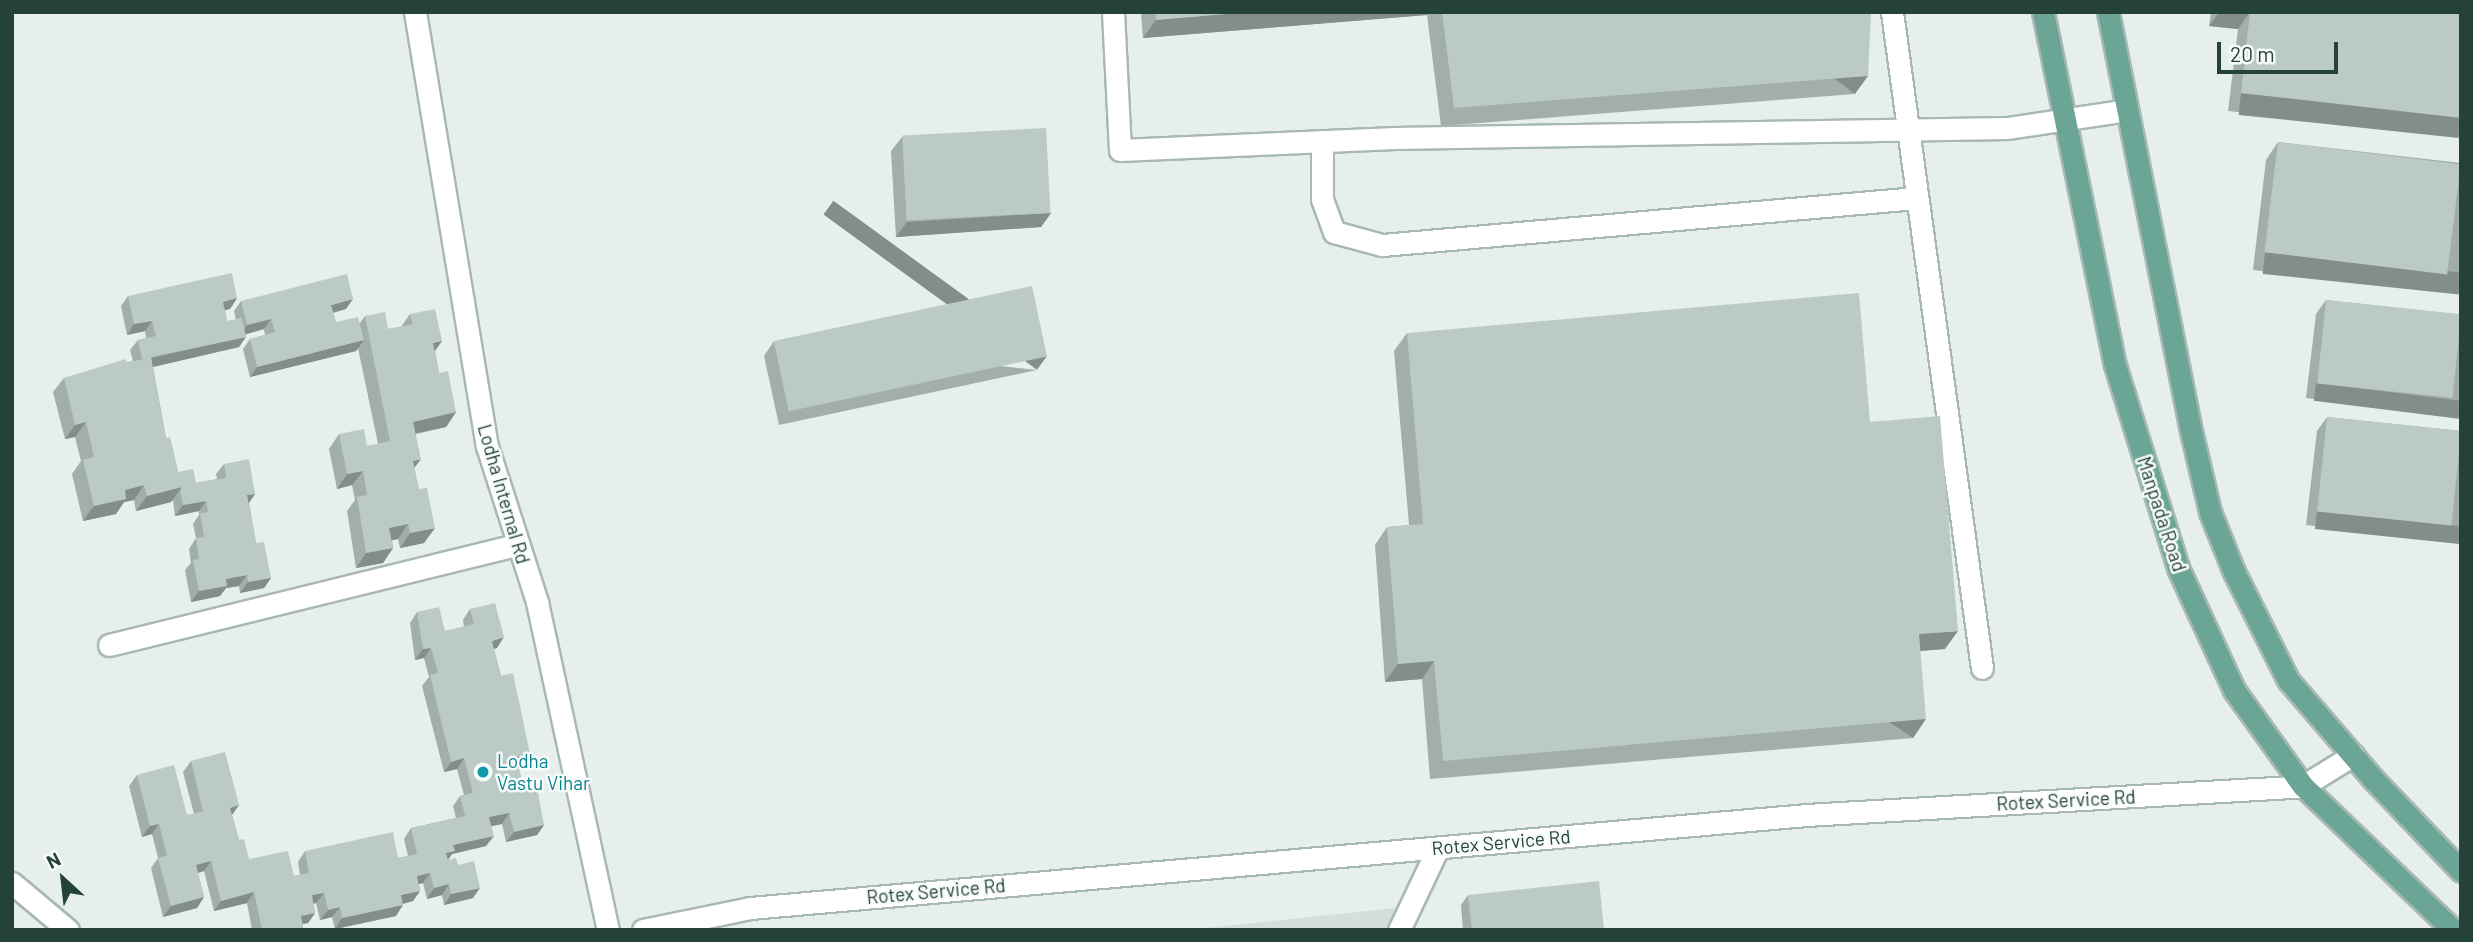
<!DOCTYPE html>
<style>
body{margin:0}
#map{position:relative;width:2473px;height:942px;overflow:hidden;background:#e6efeb;font-family:Barlow,sans-serif}
div>[style]{position:absolute}
.built>*{inset:0;background:#d4dfda}
.roads{filter:drop-shadow(2px 0 #a8b8b2) drop-shadow(-2px 0 #a8b8b2) drop-shadow(0 2px #a8b8b2) drop-shadow(0 -2px #a8b8b2)}
.minor>*{height:21px;margin:-10.5px;padding:0 10.5px;transform-origin:10.5px;border-radius:10.5px;background:#fff}
.major>*{height:21px;margin:-10.5px;padding:0 10.5px;transform-origin:10.5px;border-radius:10.5px;background:#6aa596}
.wall>*{inset:0;background:#a1aea9}
.shaded-wall>*{inset:0;background:#838d89;transform-origin:0 0}
.building>*{inset:0;background:#bbcac4;transform-origin:0 0}
.dots>*{width:19px;height:19px;translate:-50% -50%;box-sizing:border-box;border:4px solid #f7fbf9;border-radius:50%}
span{translate:-50% -50%;white-space:nowrap;text-align:center;line-height:1.15;-webkit-text-stroke:5px #f7fbf9;paint-order:stroke}
.street-label{font-size:19px;color:#24423a}
.culture-label{font-size:19px;color:#0d838f}
.left{translate:0 -50%;text-align:left}
.frame{position:absolute;inset:0;border:14px solid #24423a;pointer-events:none}
.north{position:absolute;left:28px;top:844px;width:70px;height:70px;-webkit-text-stroke:5px #f7fbf9;paint-order:stroke;rotate:333deg;font-size:19px;font-weight:700;line-height:28px;text-align:center;color:#24423a}
.north::after{content:'';display:block;margin:auto;width:24px;height:32px;background:#24423a;clip-path:polygon(50% 0,100% 100%,50% 72%,0 100%)}
.scale{position:absolute;left:2217px;top:42px;width:121px;height:32px;box-sizing:border-box;border:4px solid #24423a;border-top:0;padding-left:9px;font-size:21px;line-height:24px;white-space:nowrap;color:#24423a;-webkit-text-stroke:5px #f7fbf9;paint-order:stroke}
</style>
<div id="map">
<div class="built">
<i style="clip-path:polygon(1395px 908px,1390px 930px,1187px 930px)"></i>
</div>
<div class="roads">
<div class="minor">
<i style="left:415px;top:12px;width:440px;rotate:80.6deg"></i>
<i style="left:487px;top:446px;width:164px;rotate:72.2deg"></i>
<i style="left:537px;top:602px;width:336px;rotate:77.8deg"></i>
<i style="left:1113px;top:12px;width:138px;rotate:87.1deg"></i>
<i style="left:1120px;top:150px;width:275px;rotate:-2.5deg"></i>
<i style="left:1395px;top:138px;width:612px;rotate:-0.94deg"></i>
<i style="left:2007px;top:128px;width:121px;rotate:-8.5deg"></i>
<i style="left:1892px;top:12px;width:662px;rotate:82.19deg"></i>
<i style="left:1322px;top:141px;width:58px;rotate:90deg"></i>
<i style="left:1322px;top:199px;width:35px;rotate:70deg"></i>
<i style="left:1334px;top:232px;width:50px;rotate:15.2deg"></i>
<i style="left:1382px;top:245px;width:536px;rotate:-5.03deg"></i>
<i style="left:109px;top:645px;width:420px;rotate:-13.8deg"></i>
<i style="left:12px;top:883px;width:73px;rotate:40deg"></i>
<i style="left:643px;top:930px;width:109px;rotate:-11.6deg"></i>
<i style="left:750px;top:908px;width:1060px;rotate:-5.03deg"></i>
<i style="left:1806px;top:815px;width:498px;rotate:-3.3deg"></i>
<i style="left:2303px;top:786px;width:59px;rotate:-31.8deg"></i>
<i style="left:1399px;top:930px;width:91px;rotate:-64.6deg"></i>
</div>
<div class="major">
<i style="left:2043px;top:12px;width:357px;rotate:78.5deg"></i>
<i style="left:2114px;top:362px;width:216px;rotate:72.7deg"></i>
<i style="left:2178px;top:568px;width:134px;rotate:65.3deg"></i>
<i style="left:2234px;top:690px;width:118px;rotate:54.3deg"></i>
<i style="left:2303px;top:786px;width:208px;rotate:43.8deg"></i>
<i style="left:2108px;top:12px;width:431px;rotate:78.8deg"></i>
<i style="left:2192px;top:435px;width:79px;rotate:76.8deg"></i>
<i style="left:2210px;top:512px;width:65px;rotate:68.2deg"></i>
<i style="left:2234px;top:572px;width:121px;rotate:63.4deg"></i>
<i style="left:2288px;top:680px;width:132px;rotate:49.3deg"></i>
<i style="left:2374px;top:780px;width:126px;rotate:46.3deg"></i>
</div>
</div>
<div class="wall">
<i style="clip-path:polygon(1141px 12px,1871px 12px,1855px 94px,1441px 126px,1427px 15px,1143px 38px)"></i>
<i style="clip-path:polygon(2211px 12px,2461px 12px,2461px 137px,2228px 111px,2238px 29px,2209px 26px)"></i>
<i style="clip-path:polygon(902px 137px,1051px 213px,1041px 227px,896px 237px,891px 151px)"></i>
<i style="clip-path:polygon(2278px 142px,2461px 163px,2461px 294px,2253px 270px,2266px 160px)"></i>
<i style="clip-path:polygon(128px 296px,237px 298px,230px 309px,225px 310px,227px 321px,236px 320px,234px 311px,241px 301px,346px 309px,333px 313px,336px 322px,360px 323px,365px 316px,388px 329px,401px 327px,410px 314px,442px 341px,435px 351px,439px 373px,456px 412px,446px 427px,416px 434px,414px 468px,424px 543px,400px 548px,398px 539px,392px 540px,393px 548px,383px 563px,356px 568px,347px 511px,355px 500px,352px 485px,337px 489px,329px 449px,339px 434px,367px 446px,378px 444px,358px 348px,356px 351px,250px 377px,243px 349px,250px 339px,265px 335px,264px 329px,246px 334px,239px 347px,153px 367px,166px 438px,178px 472px,196px 483px,217px 479px,216px 474px,224px 464px,255px 494px,249px 503px,256px 543px,271px 578px,264px 588px,240px 593px,239px 586px,226px 588px,220px 596px,191px 602px,185px 570px,191px 563px,189px 549px,196px 538px,193px 524px,199px 515px,199px 511px,175px 516px,173px 500px,171px 502px,136px 511px,134px 500px,124px 502px,116px 514px,83px 521px,72px 474px,81px 461px,75px 437px,65px 439px,53px 392px,64px 378px,133px 361px,130px 350px,138px 340px,146px 338px,145px 331px,127px 335px,121px 306px)"></i>
<i style="clip-path:polygon(2326px 300px,2461px 315px,2461px 416px,2306px 398px,2316px 314px)"></i>
<i style="clip-path:polygon(1407px 333px,1870px 422px,1945px 649px,1920px 651px,1913px 738px,1430px 779px,1422px 679px,1385px 682px,1375px 545px,1387px 527px,1409px 525px,1394px 351px)"></i>
<i style="clip-path:polygon(774px 341px,1037px 370px,779px 425px,764px 356px)"></i>
<i style="clip-path:polygon(2327px 417px,2461px 431px,2461px 542px,2306px 525px,2317px 431px)"></i>
<i style="clip-path:polygon(470px 609px,497px 648px,494px 649px,523px 764px,518px 765px,524px 790px,544px 825px,537px 835px,506px 842px,502px 824px,491px 826px,486px 846px,452px 854px,448px 860px,458px 865px,473px 898px,444px 905px,442px 895px,427px 899px,423px 883px,419px 884px,420px 891px,413px 901px,403px 904px,396px 916px,335px 929px,332px 917px,320px 920px,316px 903px,313px 904px,315px 913px,308px 923px,302px 924px,303px 927px,301px 930px,252px 930px,247px 903px,214px 911px,204px 871px,198px 873px,204px 897px,197px 908px,163px 917px,151px 868px,158px 858px,152px 834px,142px 837px,129px 786px,137px 775px,187px 815px,194px 814px,183px 772px,191px 761px,239px 805px,232px 815px,239px 840px,249px 859px,294px 876px,300px 875px,298px 862px,305px 851px,398px 858px,408px 856px,404px 839px,411px 828px,456px 818px,453px 806px,460px 796px,464px 795px,457px 769px,444px 772px,422px 686px,429px 677px,424px 658px,415px 660px,410px 623px,417px 612px,445px 631px,464px 627px,463px 620px)"></i>
<i style="clip-path:polygon(1468px 895px,1604px 930px,1463px 930px,1461px 905px)"></i>
</div>
<div class="shaded-wall">
<i style="clip-path:polygon(1249px 12px,1429px 12px,1427px 15px,1143px 38px,1156px 20px)"></i>
<i style="clip-path:polygon(2219px 12px,2250px 12px,2238px 29px,2209px 26px)"></i>
<i style="left:1868px;top:76px;width:22px;height:415px;rotate:126deg"></i>
<i style="left:2241px;top:93px;width:221px;height:22px;rotate:6deg"></i>
<i style="clip-path:polygon(1051px 213px,1041px 227px,896px 237px,907px 222px)"></i>
<i style="left:2265px;top:252px;width:197px;height:22px;rotate:6deg"></i>
<i style="clip-path:polygon(237px 298px,230px 309px,216px 312px,223px 302px)"></i>
<i style="clip-path:polygon(353px 299px,346px 309px,324px 315px,331px 305px)"></i>
<i style="clip-path:polygon(271px 319px,264px 329px,240px 336px,247px 325px)"></i>
<i style="clip-path:polygon(152px 321px,145px 331px,127px 335px,134px 324px)"></i>
<i style="clip-path:polygon(246px 337px,239px 347px,135px 371px,142px 360px)"></i>
<i style="clip-path:polygon(364px 340px,356px 351px,250px 377px,257px 367px)"></i>
<i style="clip-path:polygon(442px 341px,431px 356px,433px 343px)"></i>
<i style="left:1047px;top:356px;width:17px;height:264px;rotate:126deg"></i>
<i style="left:2316px;top:383px;width:146px;height:18px;rotate:7deg"></i>
<i style="clip-path:polygon(456px 412px,446px 427px,403px 436px,413px 422px)"></i>
<i style="clip-path:polygon(86px 422px,75px 437px,65px 439px,75px 425px)"></i>
<i style="clip-path:polygon(421px 459px,410px 474px,413px 461px)"></i>
<i style="clip-path:polygon(363px 471px,352px 485px,337px 489px,347px 474px)"></i>
<i style="clip-path:polygon(144px 485px,134px 500px,124px 502px,116px 514px,83px 521px,94px 506px,125px 490px)"></i>
<i style="clip-path:polygon(182px 487px,171px 502px,136px 511px,147px 496px)"></i>
<i style="clip-path:polygon(255px 494px,248px 504px,247px 495px)"></i>
<i style="clip-path:polygon(206px 501px,199px 511px,175px 516px,183px 505px)"></i>
<i style="left:2317px;top:511px;width:145px;height:18px;rotate:6deg"></i>
<i style="clip-path:polygon(408px 524px,398px 539px,379px 543px,389px 528px)"></i>
<i style="clip-path:polygon(435px 528px,424px 543px,400px 548px,410px 533px)"></i>
<i style="clip-path:polygon(393px 548px,383px 563px,356px 568px,366px 553px)"></i>
<i style="clip-path:polygon(247px 575px,239px 586px,226px 588px,220px 596px,191px 602px,199px 591px,226px 579px)"></i>
<i style="clip-path:polygon(271px 578px,264px 588px,240px 593px,248px 582px)"></i>
<i style="clip-path:polygon(1958px 631px,1945px 649px,1906px 652px,1919px 634px)"></i>
<i style="clip-path:polygon(504px 637px,497px 648px,484px 651px,492px 641px)"></i>
<i style="clip-path:polygon(431px 648px,424px 658px,415px 660px,423px 649px)"></i>
<i style="clip-path:polygon(1434px 661px,1422px 679px,1385px 682px,1398px 664px)"></i>
<i style="left:1926px;top:719px;width:23px;height:485px;rotate:124deg"></i>
<i style="clip-path:polygon(530px 754px,523px 764px,508px 768px,516px 757px)"></i>
<i style="clip-path:polygon(464px 758px,457px 769px,444px 772px,451px 762px)"></i>
<i style="clip-path:polygon(239px 805px,231px 816px,230px 808px)"></i>
<i style="clip-path:polygon(509px 813px,502px 824px,482px 828px,489px 817px)"></i>
<i style="clip-path:polygon(159px 824px,152px 834px,142px 837px,150px 826px)"></i>
<i style="clip-path:polygon(544px 825px,537px 835px,506px 842px,514px 832px)"></i>
<i style="clip-path:polygon(494px 836px,486px 846px,452px 854px,447px 861px,446px 853px,453px 845px)"></i>
<i style="clip-path:polygon(211px 861px,204px 871px,188px 875px,196px 865px)"></i>
<i style="clip-path:polygon(430px 873px,423px 883px,410px 886px,417px 876px)"></i>
<i style="clip-path:polygon(449px 884px,442px 895px,427px 899px,434px 888px)"></i>
<i style="clip-path:polygon(480px 888px,473px 898px,444px 905px,451px 894px)"></i>
<i style="clip-path:polygon(420px 891px,413px 901px,393px 906px,401px 895px)"></i>
<i style="clip-path:polygon(254px 892px,247px 903px,214px 911px,221px 901px)"></i>
<i style="clip-path:polygon(324px 893px,316px 903px,304px 906px,312px 895px)"></i>
<i style="clip-path:polygon(204px 897px,197px 908px,163px 917px,171px 906px)"></i>
<i style="clip-path:polygon(403px 905px,396px 916px,335px 929px,342px 918px)"></i>
<i style="clip-path:polygon(340px 907px,332px 917px,320px 920px,328px 910px)"></i>
<i style="clip-path:polygon(315px 913px,308px 923px,293px 926px,301px 916px)"></i>
</div>
<div class="building">
<i style="clip-path:polygon(1155px 12px,1249px 12px,1156px 20px)"></i>
<i style="clip-path:polygon(1442px 12px,1871px 12px,1868px 76px,1454px 108px)"></i>
<i style="clip-path:polygon(2250px 12px,2461px 12px,2461px 118px,2241px 93px)"></i>
<i style="left:1046px;top:128px;width:85px;height:144px;rotate:87deg"></i>
<i style="left:2278px;top:142px;width:184px;height:111px;rotate:7deg"></i>
<i style="clip-path:polygon(232px 273px,237px 298px,223px 302px,227px 321px,242px 318px,246px 337px,142px 359px,138px 340px,156px 336px,152px 321px,134px 324px,128px 296px)"></i>
<i style="clip-path:polygon(347px 274px,353px 299px,331px 305px,336px 322px,358px 317px,364px 340px,257px 367px,250px 339px,275px 332px,271px 319px,247px 325px,241px 301px)"></i>
<i style="left:1032px;top:286px;width:72px;height:264px;rotate:78deg"></i>
<i style="clip-path:polygon(1859px 293px,1870px 422px,1940px 416px,1958px 631px,1919px 634px,1926px 719px,1443px 761px,1434px 661px,1398px 664px,1387px 527px,1423px 524px,1407px 333px)"></i>
<i style="left:2326px;top:300px;width:136px;height:84px;rotate:6deg"></i>
<i style="clip-path:polygon(435px 309px,442px 341px,433px 343px,439px 373px,448px 371px,456px 412px,413px 422px,421px 459px,413px 461px,419px 489px,427px 488px,435px 528px,410px 533px,408px 524px,389px 528px,393px 548px,366px 553px,357px 497px,367px 495px,363px 471px,347px 474px,339px 434px,364px 429px,367px 446px,390px 441px,365px 316px,385px 312px,388px 329px,413px 324px,410px 314px)"></i>
<i style="clip-path:polygon(151px 357px,166px 438px,170px 437px,182px 487px,147px 496px,144px 485px,125px 490px,126px 499px,94px 506px,83px 460px,94px 457px,86px 422px,75px 425px,64px 378px,126px 359px,127px 363px)"></i>
<i style="left:2327px;top:417px;width:135px;height:95px;rotate:6deg"></i>
<i style="clip-path:polygon(249px 459px,255px 494px,247px 495px,256px 543px,264px 542px,271px 578px,248px 582px,247px 575px,226px 579px,227px 586px,199px 591px,193px 560px,199px 559px,196px 538px,204px 537px,200px 513px,208px 512px,206px 501px,183px 505px,180px 490px,182px 487px,178px 472px,193px 469px,196px 483px,226px 478px,224px 464px)"></i>
<i style="clip-path:polygon(495px 603px,504px 637px,492px 641px,500px 676px,513px 673px,530px 754px,516px 757px,524px 790px,537px 788px,544px 825px,514px 832px,509px 813px,489px 817px,494px 836px,453px 845px,455px 851px,446px 853px,448px 860px,456px 858px,458px 865px,474px 861px,480px 888px,451px 894px,449px 884px,434px 888px,430px 873px,417px 876px,420px 891px,401px 895px,403px 905px,342px 918px,340px 907px,328px 910px,324px 893px,312px 895px,315px 913px,301px 916px,303px 927px,291px 930px,262px 930px,254px 892px,221px 901px,211px 861px,196px 865px,204px 897px,171px 906px,158px 858px,167px 855px,159px 824px,150px 826px,137px 775px,174px 765px,187px 815px,203px 811px,191px 761px,225px 752px,239px 805px,230px 808px,239px 840px,244px 839px,249px 859px,288px 851px,294px 876px,309px 873px,305px 851px,393px 832px,398px 858px,417px 854px,411px 828px,465px 816px,460px 796px,473px 793px,464px 758px,451px 762px,430px 675px,438px 673px,431px 648px,423px 649px,417px 612px,439px 607px,445px 631px,474px 624px,470px 609px)"></i>
<i style="clip-path:polygon(1599px 881px,1604px 930px,1472px 930px,1468px 895px)"></i>
</div>
<div class="dots">
<i style="left:483px;top:772px;background:#0f9aa8"></i>
</div>
<div class="street-label">
<span style="left:504px;top:494px;rotate:74deg">Lodha Internal Rd</span>
<span style="left:2162px;top:514px;rotate:72deg">Manpada Road</span>
<span style="left:2066px;top:800px;rotate:-3deg">Rotex Service Rd</span>
<span style="left:1501px;top:842px;rotate:-5deg">Rotex Service Rd</span>
<span style="left:936px;top:891px;rotate:-5deg">Rotex Service Rd</span>
</div>
<div class="culture-label">
<span class="left" style="left:497px;top:772px">Lodha<br>Vastu Vihar</span>
</div>
<div class="frame"></div>
<div class="north">N</div>
<div class="scale">20 m</div>
</div>
